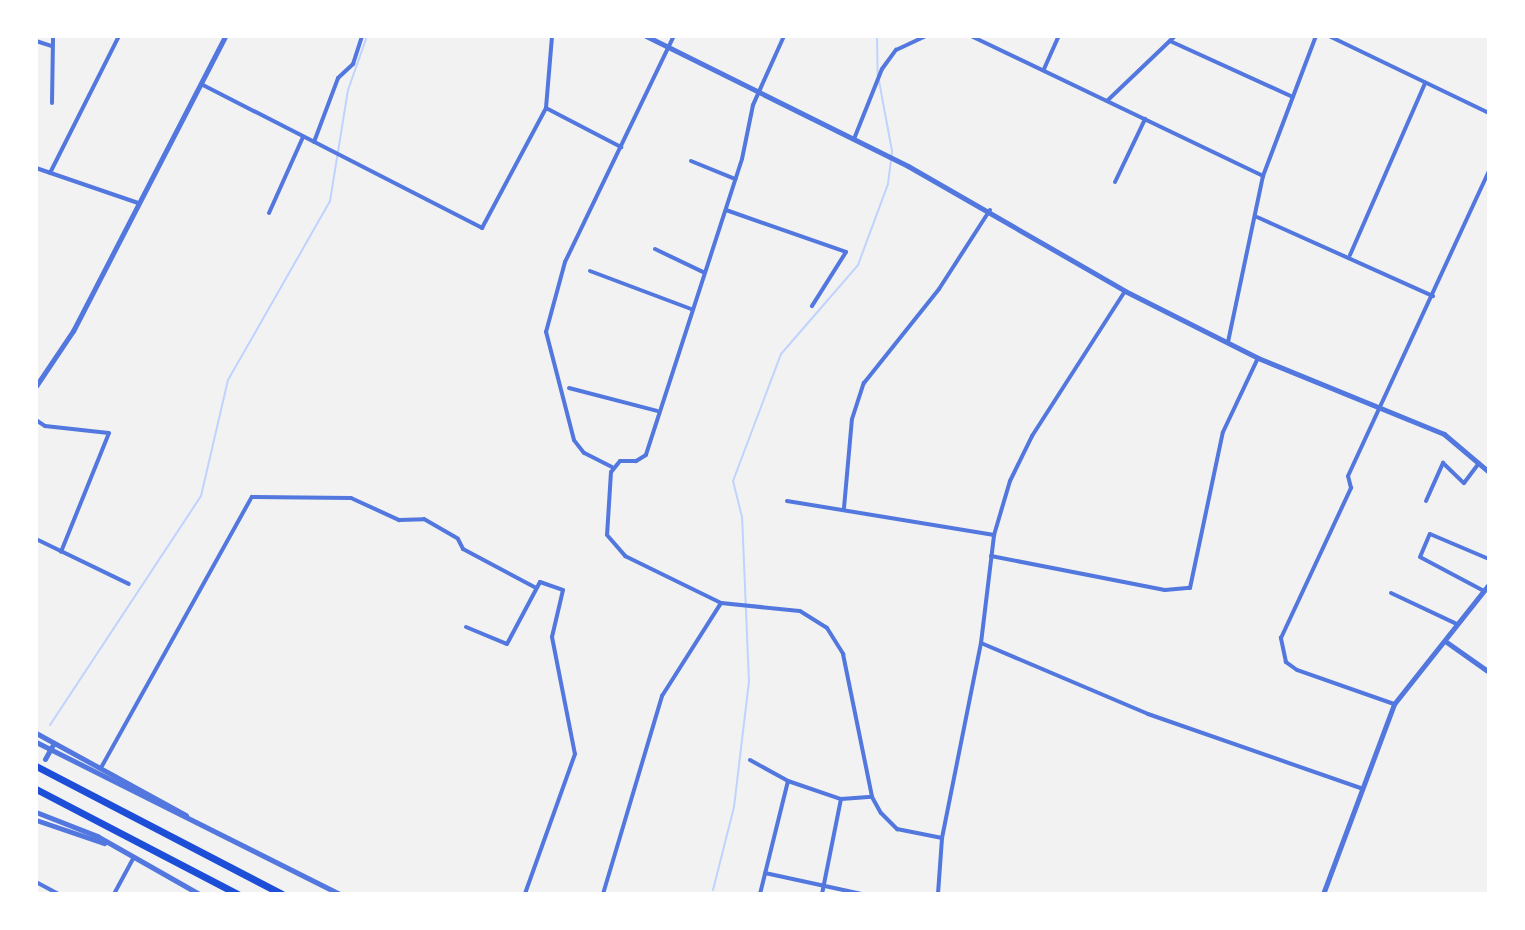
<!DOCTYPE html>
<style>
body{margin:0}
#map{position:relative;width:1525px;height:930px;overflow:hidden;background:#f2f2f2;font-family:Montserrat,sans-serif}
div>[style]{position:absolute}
.stream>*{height:2px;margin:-1px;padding:0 1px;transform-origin:1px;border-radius:1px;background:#bfd3fe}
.minor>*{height:4px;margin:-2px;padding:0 2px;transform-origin:2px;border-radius:2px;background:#5277de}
.tertiary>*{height:5px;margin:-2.5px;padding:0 2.5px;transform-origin:2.5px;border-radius:2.5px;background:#5277de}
.trunk>*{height:7px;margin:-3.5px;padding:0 3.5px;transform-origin:3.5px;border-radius:3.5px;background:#1d4ed8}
span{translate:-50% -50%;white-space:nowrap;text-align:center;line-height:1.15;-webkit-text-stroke:8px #fff;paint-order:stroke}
.frame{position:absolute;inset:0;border:38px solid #fff;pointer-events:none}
</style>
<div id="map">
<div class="stream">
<i style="left:877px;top:36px;width:39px;rotate:89deg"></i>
<i style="left:50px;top:725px;width:274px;rotate:-56.6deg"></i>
<i style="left:201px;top:496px;width:119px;rotate:-76.9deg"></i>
<i style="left:228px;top:380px;width:206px;rotate:-60.3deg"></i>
<i style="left:330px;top:201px;width:112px;rotate:-80.8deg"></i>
<i style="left:348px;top:90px;width:57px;rotate:-70.6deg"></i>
<i style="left:713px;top:890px;width:86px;rotate:-75.8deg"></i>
<i style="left:734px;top:807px;width:126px;rotate:-83.2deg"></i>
<i style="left:749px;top:682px;width:165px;rotate:-92.4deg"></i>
<i style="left:742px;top:517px;width:37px;rotate:-104deg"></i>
<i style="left:733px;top:481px;width:136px;rotate:-69.3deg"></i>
<i style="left:781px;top:354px;width:118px;rotate:-49.1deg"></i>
<i style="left:858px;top:265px;width:86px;rotate:-69.7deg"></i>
<i style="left:888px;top:184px;width:33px;rotate:-83deg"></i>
<i style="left:892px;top:151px;width:71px;rotate:-100.5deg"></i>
</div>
<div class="minor">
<i style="left:784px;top:36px;width:76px;rotate:114.2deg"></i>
<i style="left:753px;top:105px;width:55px;rotate:101.5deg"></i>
<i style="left:742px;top:159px;width:311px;rotate:108deg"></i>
<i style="left:646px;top:455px;width:12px;rotate:149deg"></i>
<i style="left:636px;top:461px;width:16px;rotate:180deg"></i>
<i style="left:620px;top:461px;width:14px;rotate:129deg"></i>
<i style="left:611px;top:472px;width:63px;rotate:93.6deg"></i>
<i style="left:607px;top:535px;width:28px;rotate:49deg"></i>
<i style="left:625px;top:556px;width:107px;rotate:26.1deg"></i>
<i style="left:721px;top:603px;width:79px;rotate:5.8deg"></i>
<i style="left:800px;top:611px;width:32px;rotate:32deg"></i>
<i style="left:827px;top:628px;width:31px;rotate:58deg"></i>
<i style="left:843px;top:654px;width:146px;rotate:78.5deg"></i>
<i style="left:872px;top:797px;width:18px;rotate:61deg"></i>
<i style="left:881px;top:813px;width:23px;rotate:45deg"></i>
<i style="left:897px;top:829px;width:46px;rotate:11.3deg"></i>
<i style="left:971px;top:36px;width:324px;rotate:25.6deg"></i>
<i style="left:1329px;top:36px;width:178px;rotate:25.7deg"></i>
<i style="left:36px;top:41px;width:16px;rotate:18deg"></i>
<i style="left:1170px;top:41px;width:135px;rotate:24.5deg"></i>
<i style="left:1044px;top:69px;width:36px;rotate:-66deg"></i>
<i style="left:201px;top:84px;width:316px;rotate:27.1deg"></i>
<i style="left:482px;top:228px;width:136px;rotate:-61.9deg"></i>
<i style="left:546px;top:108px;width:72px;rotate:-85.2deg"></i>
<i style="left:1108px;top:100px;width:93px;rotate:-43.7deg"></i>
<i style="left:52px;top:103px;width:67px;rotate:-89.1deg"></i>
<i style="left:546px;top:108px;width:85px;rotate:27.5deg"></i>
<i style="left:854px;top:139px;width:75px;rotate:-68.2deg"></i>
<i style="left:882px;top:69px;width:24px;rotate:-54deg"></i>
<i style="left:896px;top:50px;width:33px;rotate:-25deg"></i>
<i style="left:314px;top:142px;width:68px;rotate:-69.4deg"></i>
<i style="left:338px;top:78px;width:21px;rotate:-43deg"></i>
<i style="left:353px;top:64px;width:29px;rotate:-72deg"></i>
<i style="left:691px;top:161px;width:48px;rotate:22.2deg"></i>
<i style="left:36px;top:168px;width:108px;rotate:18.9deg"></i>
<i style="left:50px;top:173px;width:153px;rotate:-63.3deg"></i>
<i style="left:1115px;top:182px;width:70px;rotate:-64.5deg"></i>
<i style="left:726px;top:210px;width:127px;rotate:19.3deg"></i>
<i style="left:846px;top:252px;width:64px;rotate:122.2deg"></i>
<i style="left:269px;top:213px;width:83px;rotate:-65.9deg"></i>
<i style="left:1257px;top:217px;width:193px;rotate:24.2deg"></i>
<i style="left:655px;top:249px;width:53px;rotate:25.6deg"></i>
<i style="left:1350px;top:255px;width:188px;rotate:-66.4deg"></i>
<i style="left:590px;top:271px;width:108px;rotate:20.6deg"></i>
<i style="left:1228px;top:342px;width:170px;rotate:-78.1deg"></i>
<i style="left:1263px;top:176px;width:150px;rotate:-69.3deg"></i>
<i style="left:569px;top:388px;width:91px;rotate:14.6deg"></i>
<i style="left:36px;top:420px;width:11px;rotate:34deg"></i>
<i style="left:45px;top:426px;width:64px;rotate:6.2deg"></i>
<i style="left:109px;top:433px;width:128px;rotate:112deg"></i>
<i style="left:612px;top:467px;width:31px;rotate:-153deg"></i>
<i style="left:584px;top:453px;width:16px;rotate:-128deg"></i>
<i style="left:574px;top:440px;width:112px;rotate:-104.5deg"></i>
<i style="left:546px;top:332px;width:73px;rotate:-74.8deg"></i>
<i style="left:565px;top:262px;width:251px;rotate:-64.3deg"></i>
<i style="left:787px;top:501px;width:210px;rotate:9.3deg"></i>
<i style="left:1426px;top:501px;width:42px;rotate:-65.9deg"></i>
<i style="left:1443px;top:463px;width:29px;rotate:44deg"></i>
<i style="left:1464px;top:483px;width:25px;rotate:-53deg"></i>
<i style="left:844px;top:508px;width:89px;rotate:-84.9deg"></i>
<i style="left:852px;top:419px;width:38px;rotate:-72deg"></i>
<i style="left:864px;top:383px;width:120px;rotate:-51.4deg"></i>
<i style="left:939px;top:289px;width:94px;rotate:-57.2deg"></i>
<i style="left:36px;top:539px;width:103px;rotate:25.8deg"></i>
<i style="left:991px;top:556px;width:177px;rotate:11.1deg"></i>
<i style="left:1165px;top:590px;width:25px;rotate:-5deg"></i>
<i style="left:1190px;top:588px;width:159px;rotate:-78.1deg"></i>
<i style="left:1223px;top:432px;width:82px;rotate:-64.7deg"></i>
<i style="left:1484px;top:591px;width:72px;rotate:-152deg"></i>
<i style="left:1420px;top:557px;width:25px;rotate:-67deg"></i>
<i style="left:1430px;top:534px;width:64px;rotate:23deg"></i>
<i style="left:1391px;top:593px;width:73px;rotate:25.2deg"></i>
<i style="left:466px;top:627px;width:44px;rotate:22.5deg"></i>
<i style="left:507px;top:644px;width:70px;rotate:-62deg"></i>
<i style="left:540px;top:582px;width:24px;rotate:19deg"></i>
<i style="left:563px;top:590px;width:48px;rotate:103.2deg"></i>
<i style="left:552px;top:637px;width:119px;rotate:78.9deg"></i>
<i style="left:575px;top:754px;width:149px;rotate:109.7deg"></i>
<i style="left:981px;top:643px;width:181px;rotate:23deg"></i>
<i style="left:1148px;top:714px;width:225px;rotate:19.2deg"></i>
<i style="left:1394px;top:704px;width:103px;rotate:-160.7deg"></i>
<i style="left:1297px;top:670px;width:14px;rotate:-144deg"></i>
<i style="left:1286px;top:662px;width:25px;rotate:-102deg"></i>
<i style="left:1281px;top:638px;width:166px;rotate:-65deg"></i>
<i style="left:1351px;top:488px;width:12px;rotate:-104deg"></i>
<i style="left:1348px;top:476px;width:336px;rotate:-65.2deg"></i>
<i style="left:750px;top:760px;width:43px;rotate:28.9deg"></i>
<i style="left:788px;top:781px;width:56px;rotate:18.8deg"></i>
<i style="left:841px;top:799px;width:31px;rotate:-4deg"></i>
<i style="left:102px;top:766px;width:308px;rotate:-60.9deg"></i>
<i style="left:252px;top:497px;width:99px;rotate:0.6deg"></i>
<i style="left:351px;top:498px;width:53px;rotate:24.6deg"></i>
<i style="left:399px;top:520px;width:25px;rotate:-2deg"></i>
<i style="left:424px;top:519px;width:39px;rotate:30deg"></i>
<i style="left:458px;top:539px;width:11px;rotate:63deg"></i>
<i style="left:463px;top:549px;width:83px;rotate:28.1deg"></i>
<i style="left:765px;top:873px;width:99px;rotate:12.2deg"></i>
<i style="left:36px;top:882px;width:26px;rotate:28deg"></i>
<i style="left:114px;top:894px;width:42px;rotate:-61.6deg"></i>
<i style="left:603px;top:894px;width:207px;rotate:-73.4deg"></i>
<i style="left:662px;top:696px;width:110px;rotate:-57.6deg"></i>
<i style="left:760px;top:894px;width:116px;rotate:-76.1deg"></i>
<i style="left:822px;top:894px;width:97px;rotate:-78.7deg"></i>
<i style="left:938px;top:894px;width:56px;rotate:-85.9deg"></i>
<i style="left:942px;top:838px;width:199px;rotate:-78.7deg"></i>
<i style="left:981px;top:643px;width:109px;rotate:-83.1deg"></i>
<i style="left:994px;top:535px;width:56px;rotate:-73.5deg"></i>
<i style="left:1010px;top:481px;width:50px;rotate:-63.9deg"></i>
<i style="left:1032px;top:436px;width:172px;rotate:-57.3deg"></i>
</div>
<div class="tertiary">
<i style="left:646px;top:36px;width:292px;rotate:26.4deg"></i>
<i style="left:908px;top:166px;width:250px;rotate:29.9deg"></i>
<i style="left:1125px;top:291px;width:149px;rotate:26.7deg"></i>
<i style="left:1258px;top:358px;width:201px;rotate:22.2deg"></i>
<i style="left:1444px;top:434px;width:59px;rotate:40.2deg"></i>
<i style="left:36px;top:386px;width:66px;rotate:-56.1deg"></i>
<i style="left:73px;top:331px;width:332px;rotate:-62.7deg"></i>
<i style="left:1445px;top:641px;width:54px;rotate:35.2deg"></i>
<i style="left:36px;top:733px;width:171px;rotate:28.7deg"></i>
<i style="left:36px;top:742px;width:339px;rotate:26.6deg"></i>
<i style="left:45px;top:759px;width:18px;rotate:-61deg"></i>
<i style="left:36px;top:812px;width:66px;rotate:21.5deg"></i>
<i style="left:97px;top:836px;width:117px;rotate:29.6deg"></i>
<i style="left:36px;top:820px;width:72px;rotate:18.7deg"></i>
<i style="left:1323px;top:894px;width:203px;rotate:-69.5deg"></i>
<i style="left:1394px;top:704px;width:153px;rotate:-51.6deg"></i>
</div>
<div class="trunk">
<i style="left:36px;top:766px;width:277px;rotate:27.5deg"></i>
<i style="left:36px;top:789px;width:228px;rotate:27.5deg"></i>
</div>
<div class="frame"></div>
</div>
